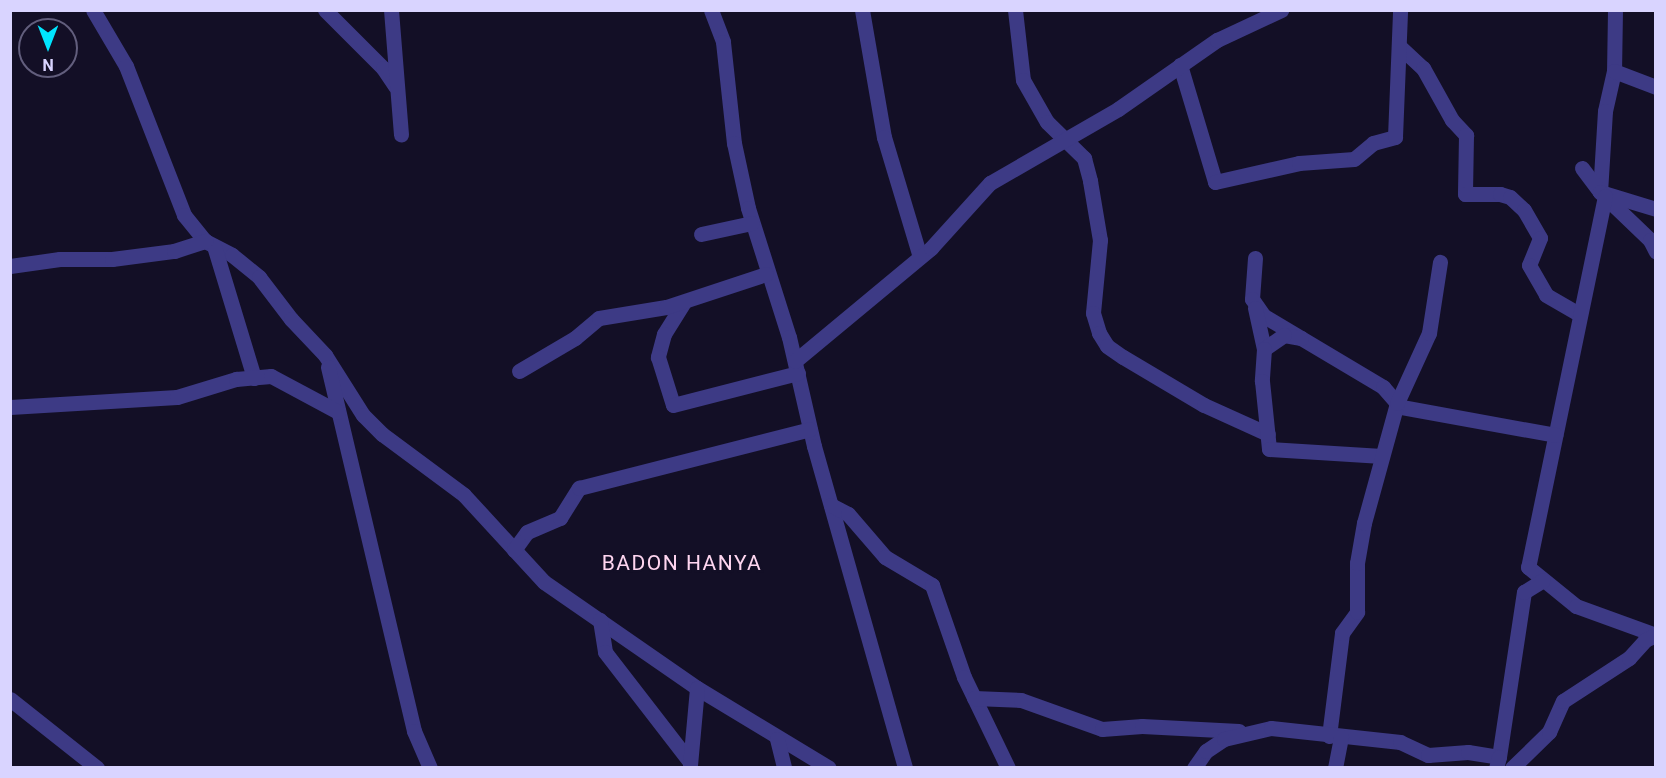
<!DOCTYPE html>
<style>
body{margin:0}
#map{position:relative;width:1666px;height:778px;overflow:hidden;background:#130f26;font-family:Roboto,sans-serif}
div>[style]{position:absolute}
.minor>*{height:15px;margin:-7.5px;padding:0 7.5px;transform-origin:7.5px;border-radius:7.5px;background:#3d3a85}
span{translate:-50% -50%;white-space:nowrap;text-align:center;line-height:1.15;-webkit-text-stroke:4.5px #130f26;paint-order:stroke}
.quarter-label{font-size:21px;color:#ffd6f0;letter-spacing:1.5px}
.frame{position:absolute;inset:0;border:12px solid #d9d4ff;pointer-events:none}
.north{position:absolute;left:18px;top:18px;width:60px;height:60px;box-sizing:border-box;background:#130f26;border:2px solid #625e7d;border-radius:50%;rotate:180deg;font-size:16px;font-weight:700;line-height:24px;text-align:center;color:#d9d4ff}
.north::after{content:'';display:block;margin:auto;width:21px;height:27px;background:#00e5ff;clip-path:polygon(50% 0,100% 100%,50% 72%,0 100%)}
</style>
<div id="map">
<div class="minor">
<i style="left:93px;top:10px;width:65px;rotate:59.5deg"></i>
<i style="left:126px;top:66px;width:160px;rotate:68.7deg"></i>
<i style="left:184px;top:215px;width:33px;rotate:51deg"></i>
<i style="left:205px;top:241px;width:30px;rotate:27deg"></i>
<i style="left:232px;top:255px;width:35px;rotate:39deg"></i>
<i style="left:259px;top:277px;width:53px;rotate:52.7deg"></i>
<i style="left:291px;top:319px;width:50px;rotate:46.6deg"></i>
<i style="left:325px;top:355px;width:71px;rotate:57.7deg"></i>
<i style="left:363px;top:415px;width:27px;rotate:45deg"></i>
<i style="left:382px;top:434px;width:102px;rotate:36.6deg"></i>
<i style="left:464px;top:495px;width:118px;rotate:47.4deg"></i>
<i style="left:544px;top:582px;width:186px;rotate:34.7deg"></i>
<i style="left:697px;top:688px;width:154px;rotate:31.2deg"></i>
<i style="left:325px;top:10px;width:82px;rotate:45deg"></i>
<i style="left:383px;top:68px;width:22px;rotate:56deg"></i>
<i style="left:391px;top:10px;width:125px;rotate:85.4deg"></i>
<i style="left:711px;top:10px;width:34px;rotate:69deg"></i>
<i style="left:723px;top:42px;width:102px;rotate:83.8deg"></i>
<i style="left:734px;top:143px;width:66px;rotate:77.8deg"></i>
<i style="left:748px;top:208px;width:135px;rotate:72.4deg"></i>
<i style="left:789px;top:337px;width:112px;rotate:77.1deg"></i>
<i style="left:814px;top:446px;width:335px;rotate:74.2deg"></i>
<i style="left:862px;top:10px;width:129px;rotate:80.2deg"></i>
<i style="left:884px;top:137px;width:125px;rotate:73.3deg"></i>
<i style="left:1015px;top:10px;width:70px;rotate:83.5deg"></i>
<i style="left:1023px;top:80px;width:48px;rotate:60.3deg"></i>
<i style="left:1047px;top:122px;width:52px;rotate:44.2deg"></i>
<i style="left:1084px;top:158px;width:24px;rotate:75deg"></i>
<i style="left:1090px;top:181px;width:60px;rotate:80.4deg"></i>
<i style="left:1100px;top:240px;width:73px;rotate:95.5deg"></i>
<i style="left:1093px;top:313px;width:21px;rotate:73deg"></i>
<i style="left:1099px;top:333px;width:15px;rotate:58deg"></i>
<i style="left:1107px;top:346px;width:19px;rotate:35deg"></i>
<i style="left:1123px;top:357px;width:94px;rotate:30.7deg"></i>
<i style="left:1204px;top:405px;width:70px;rotate:24.4deg"></i>
<i style="left:1615px;top:10px;width:61px;rotate:90.9deg"></i>
<i style="left:1614px;top:71px;width:41px;rotate:102.7deg"></i>
<i style="left:1605px;top:111px;width:81px;rotate:93.5deg"></i>
<i style="left:1600px;top:192px;width:59px;rotate:16.9deg"></i>
<i style="left:1399px;top:46px;width:33px;rotate:43deg"></i>
<i style="left:1423px;top:68px;width:60px;rotate:60.9deg"></i>
<i style="left:1452px;top:120px;width:21px;rotate:47deg"></i>
<i style="left:1466px;top:135px;width:59px;rotate:91deg"></i>
<i style="left:1465px;top:194px;width:35px"></i>
<i style="left:1500px;top:194px;width:10px;rotate:17deg"></i>
<i style="left:1510px;top:197px;width:19px;rotate:43deg"></i>
<i style="left:1524px;top:210px;width:32px;rotate:60deg"></i>
<i style="left:1540px;top:238px;width:29px;rotate:112deg"></i>
<i style="left:1529px;top:265px;width:34px;rotate:60deg"></i>
<i style="left:1546px;top:295px;width:39px;rotate:30deg"></i>
<i style="left:1180px;top:65px;width:122px;rotate:73.3deg"></i>
<i style="left:1215px;top:182px;width:86px;rotate:-12.7deg"></i>
<i style="left:1299px;top:163px;width:55px;rotate:-4.2deg"></i>
<i style="left:1354px;top:159px;width:25px;rotate:-40deg"></i>
<i style="left:1373px;top:143px;width:23px;rotate:-15deg"></i>
<i style="left:1395px;top:137px;width:127px;rotate:-87.7deg"></i>
<i style="left:1614px;top:71px;width:45px;rotate:20.9deg"></i>
<i style="left:1582px;top:168px;width:30px;rotate:53deg"></i>
<i style="left:1600px;top:192px;width:69px;rotate:43.8deg"></i>
<i style="left:1650px;top:240px;width:13px;rotate:63deg"></i>
<i style="left:1605px;top:196px;width:379px;rotate:101.7deg"></i>
<i style="left:1528px;top:567px;width:62px;rotate:39.1deg"></i>
<i style="left:1576px;top:606px;width:85px;rotate:19.9deg"></i>
<i style="left:701px;top:234px;width:52px;rotate:-12.2deg"></i>
<i style="left:214px;top:246px;width:138px;rotate:73.1deg"></i>
<i style="left:1255px;top:258px;width:41px;rotate:94.2deg"></i>
<i style="left:1252px;top:299px;width:21px;rotate:55deg"></i>
<i style="left:1264px;top:316px;width:139px;rotate:30.8deg"></i>
<i style="left:1383px;top:387px;width:21px;rotate:49deg"></i>
<i style="left:10px;top:266px;width:50px;rotate:-8deg"></i>
<i style="left:60px;top:259px;width:52px"></i>
<i style="left:112px;top:259px;width:63px;rotate:-7.4deg"></i>
<i style="left:174px;top:251px;width:33px;rotate:-18deg"></i>
<i style="left:684px;top:302px;width:38px;rotate:122deg"></i>
<i style="left:664px;top:334px;width:24px;rotate:105deg"></i>
<i style="left:658px;top:357px;width:50px;rotate:72.6deg"></i>
<i style="left:673px;top:405px;width:129px;rotate:-14.4deg"></i>
<i style="left:1255px;top:308px;width:42px;rotate:77.6deg"></i>
<i style="left:1301px;top:338px;width:17px;rotate:-170deg"></i>
<i style="left:1284px;top:335px;width:24px;rotate:145deg"></i>
<i style="left:1264px;top:349px;width:32px;rotate:94deg"></i>
<i style="left:1262px;top:381px;width:68px;rotate:84.1deg"></i>
<i style="left:1269px;top:449px;width:113px;rotate:3.5deg"></i>
<i style="left:795px;top:361px;width:177px;rotate:-39.7deg"></i>
<i style="left:931px;top:248px;width:88px;rotate:-47.8deg"></i>
<i style="left:990px;top:183px;width:148px;rotate:-30deg"></i>
<i style="left:1118px;top:109px;width:121px;rotate:-34.9deg"></i>
<i style="left:1217px;top:40px;width:71px;rotate:-25.1deg"></i>
<i style="left:328px;top:367px;width:374px;rotate:76.7deg"></i>
<i style="left:414px;top:731px;width:40px;rotate:66.6deg"></i>
<i style="left:519px;top:371px;width:65px;rotate:-30.5deg"></i>
<i style="left:575px;top:338px;width:31px;rotate:-40deg"></i>
<i style="left:599px;top:318px;width:68px;rotate:-9.3deg"></i>
<i style="left:666px;top:307px;width:105px;rotate:-18.3deg"></i>
<i style="left:1396px;top:406px;width:162px;rotate:10.3deg"></i>
<i style="left:10px;top:407px;width:167px;rotate:-3.4deg"></i>
<i style="left:177px;top:397px;width:62px;rotate:-17deg"></i>
<i style="left:236px;top:379px;width:35px;rotate:-5deg"></i>
<i style="left:271px;top:376px;width:76px;rotate:28.2deg"></i>
<i style="left:831px;top:505px;width:19px;rotate:28deg"></i>
<i style="left:848px;top:514px;width:57px;rotate:49.3deg"></i>
<i style="left:885px;top:557px;width:55px;rotate:30.8deg"></i>
<i style="left:932px;top:585px;width:97px;rotate:70.8deg"></i>
<i style="left:964px;top:677px;width:101px;rotate:64.2deg"></i>
<i style="left:514px;top:550px;width:22px;rotate:-54deg"></i>
<i style="left:527px;top:532px;width:36px;rotate:-23deg"></i>
<i style="left:560px;top:518px;width:36px;rotate:-58deg"></i>
<i style="left:579px;top:488px;width:238px;rotate:-14.3deg"></i>
<i style="left:600px;top:620px;width:32px;rotate:81deg"></i>
<i style="left:605px;top:652px;width:139px;rotate:52.3deg"></i>
<i style="left:974px;top:698px;width:47px;rotate:2.4deg"></i>
<i style="left:1021px;top:700px;width:86px;rotate:19.7deg"></i>
<i style="left:1102px;top:729px;width:40px;rotate:-4.3deg"></i>
<i style="left:1142px;top:726px;width:97px;rotate:3deg"></i>
<i style="left:10px;top:699px;width:111px;rotate:38.4deg"></i>
<i style="left:1329px;top:736px;width:104px;rotate:-82.8deg"></i>
<i style="left:1342px;top:633px;width:26px;rotate:-54deg"></i>
<i style="left:1357px;top:612px;width:49px;rotate:-90deg"></i>
<i style="left:1357px;top:563px;width:41px;rotate:-80.1deg"></i>
<i style="left:1364px;top:523px;width:124px;rotate:-74.6deg"></i>
<i style="left:1397px;top:403px;width:77px;rotate:-65.4deg"></i>
<i style="left:1429px;top:333px;width:72px;rotate:-81.2deg"></i>
<i style="left:777px;top:739px;width:30px;rotate:76deg"></i>
<i style="left:1499px;top:757px;width:167px;rotate:-81.4deg"></i>
<i style="left:1524px;top:592px;width:22px;rotate:-32deg"></i>
<i style="left:690px;top:765px;width:77px;rotate:-84.8deg"></i>
<i style="left:1194px;top:768px;width:21px;rotate:-55deg"></i>
<i style="left:1206px;top:751px;width:22px;rotate:-34deg"></i>
<i style="left:1224px;top:739px;width:48px;rotate:-13.2deg"></i>
<i style="left:1271px;top:728px;width:130px;rotate:6.2deg"></i>
<i style="left:1400px;top:742px;width:31px;rotate:25deg"></i>
<i style="left:1428px;top:755px;width:40px;rotate:-4.3deg"></i>
<i style="left:1468px;top:752px;width:31px;rotate:9deg"></i>
<i style="left:1499px;top:757px;width:11px;rotate:105deg"></i>
<i style="left:1335px;top:768px;width:32px;rotate:-79deg"></i>
<i style="left:1512px;top:768px;width:52px;rotate:-44.2deg"></i>
<i style="left:1549px;top:732px;width:34px;rotate:-66deg"></i>
<i style="left:1563px;top:701px;width:79px;rotate:-33.1deg"></i>
<i style="left:1629px;top:658px;width:24px;rotate:-48deg"></i>
<i style="left:1645px;top:640px;width:12px;rotate:-24deg"></i>
</div>
<div class="quarter-label">
<span style="left:682px;top:563px">BADON HANYA</span>
</div>
<div class="frame"></div>
<div class="north">N</div>
</div>
